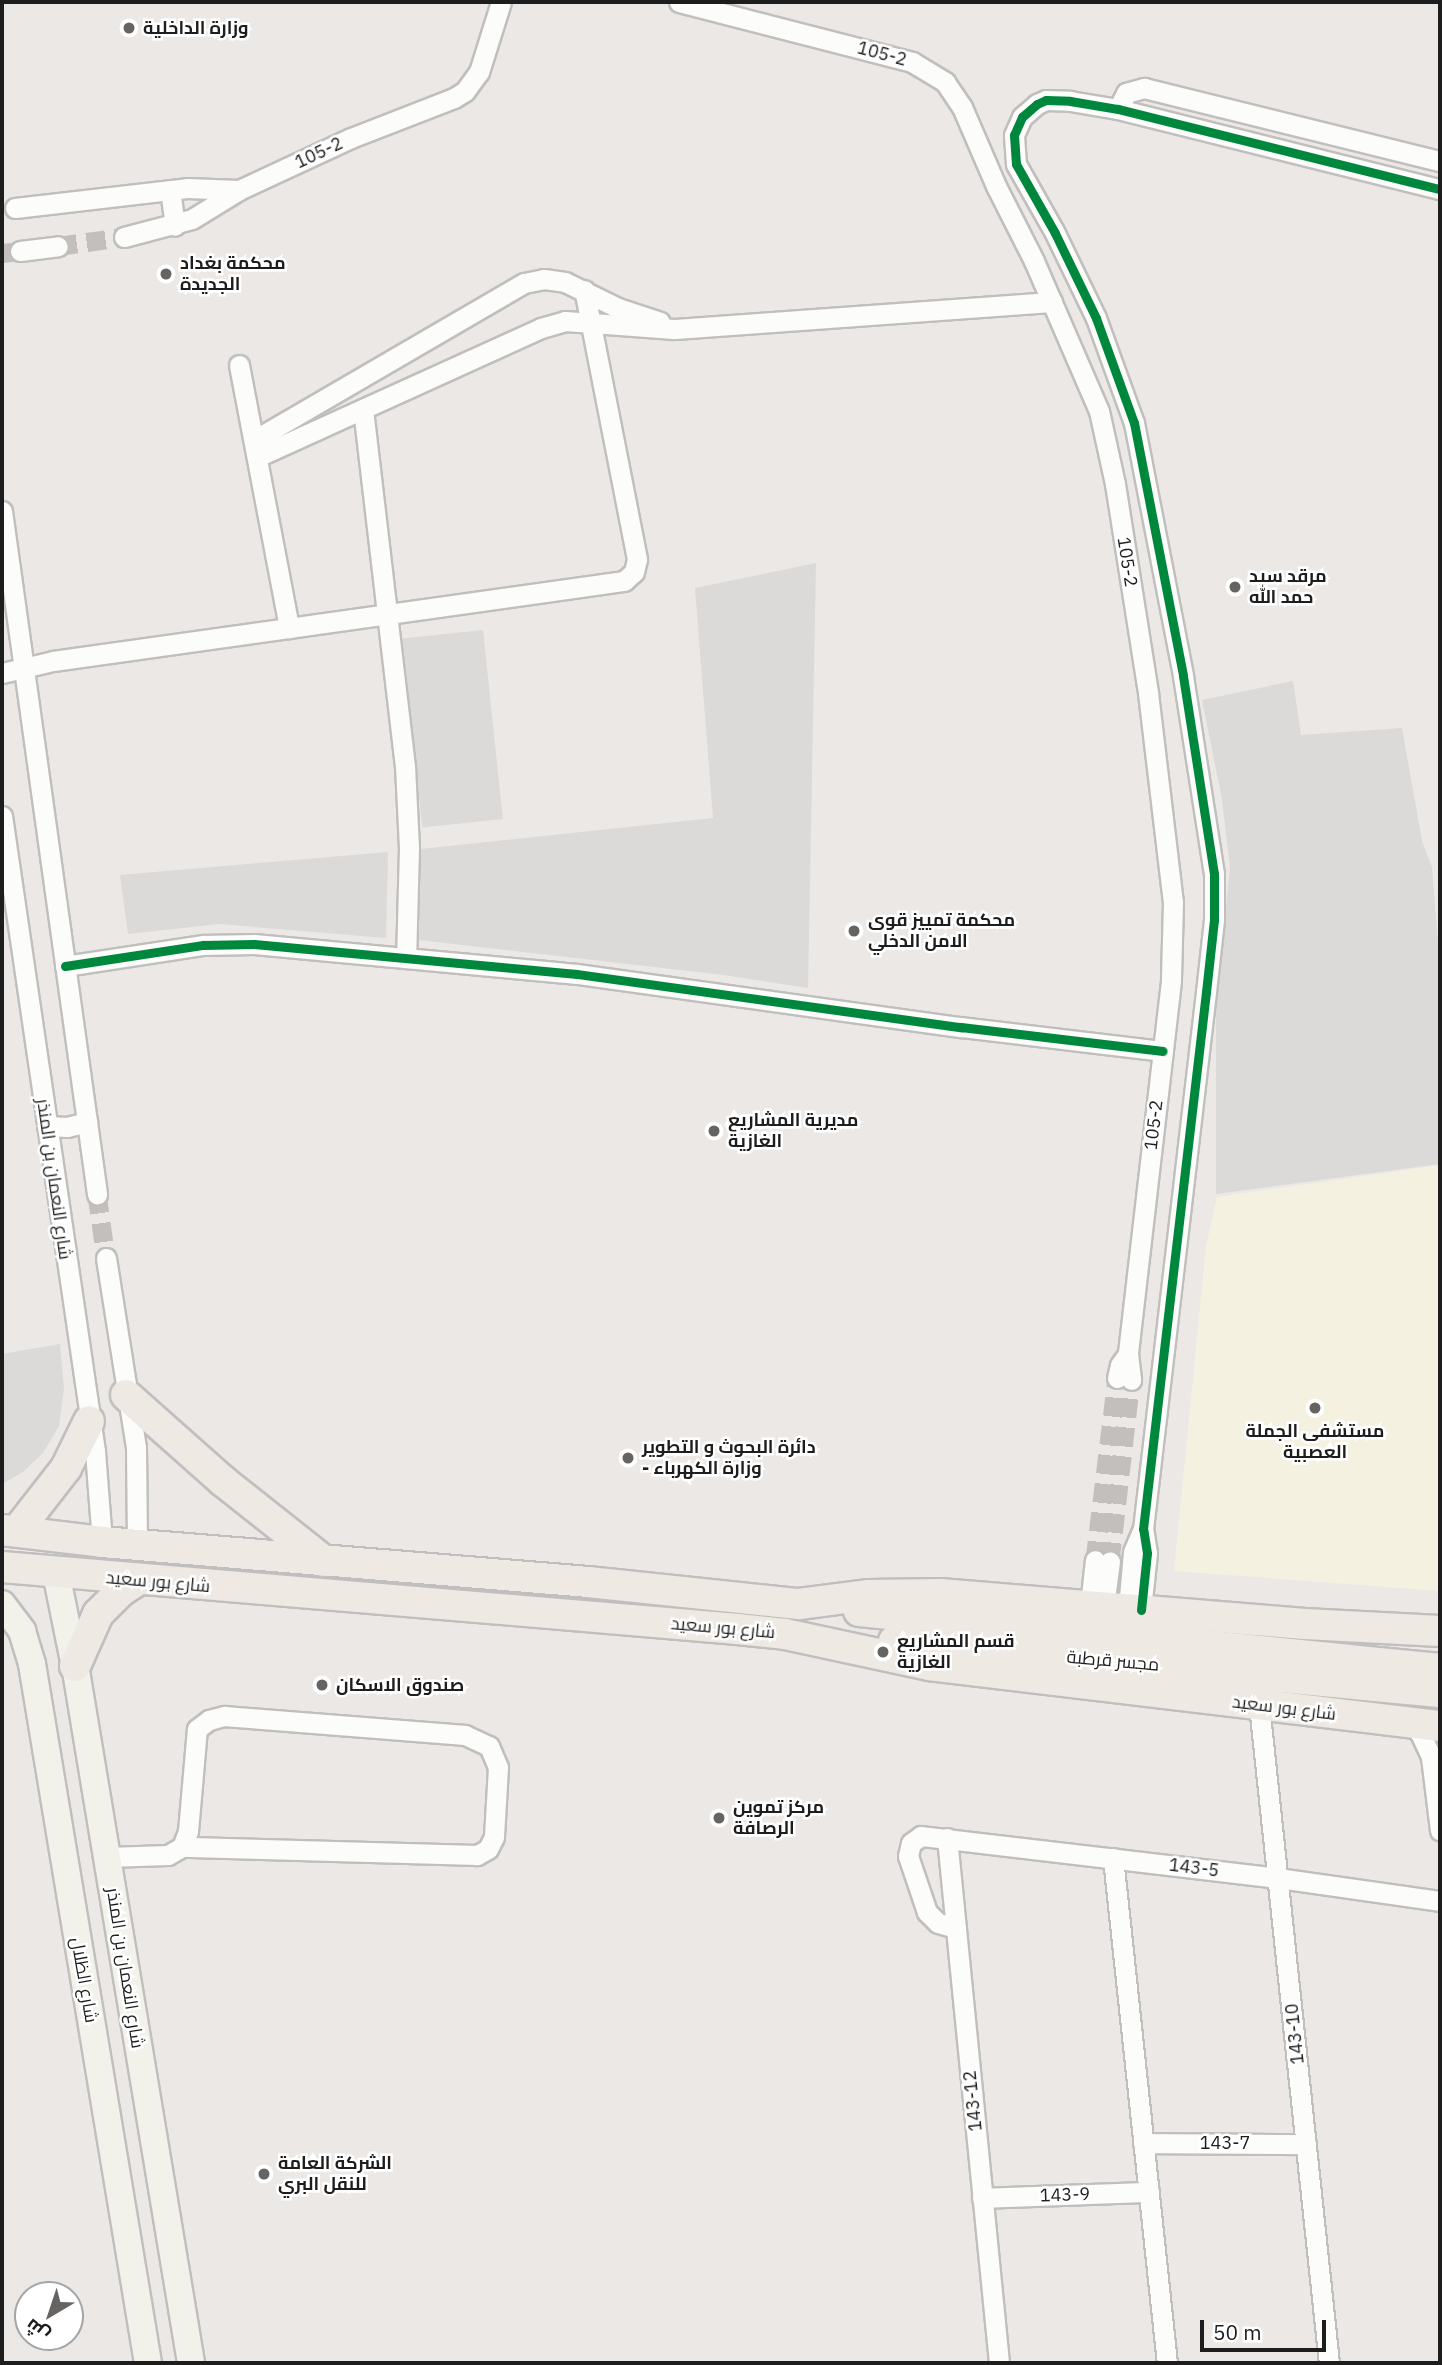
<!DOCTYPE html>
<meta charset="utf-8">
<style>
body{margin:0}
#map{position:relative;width:1442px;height:2365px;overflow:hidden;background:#ebe8e5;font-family:"IBM Plex Sans",Cairo,sans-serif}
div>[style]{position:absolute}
.education>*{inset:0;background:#f5f1e1}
.parking>*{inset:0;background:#dbdad9;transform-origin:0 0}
.street-tunnel>*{height:19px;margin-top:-9.5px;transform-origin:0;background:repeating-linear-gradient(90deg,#c2bfbd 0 19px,transparent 0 29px)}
.roads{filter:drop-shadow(2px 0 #c1bfbe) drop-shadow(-2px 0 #c1bfbe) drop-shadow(0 2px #c1bfbe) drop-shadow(0 -2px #c1bfbe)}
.street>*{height:19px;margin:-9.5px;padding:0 9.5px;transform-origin:9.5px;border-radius:9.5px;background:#fcfcfb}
.secondary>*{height:26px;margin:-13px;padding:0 13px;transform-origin:13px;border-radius:13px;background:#f2f1ea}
.primary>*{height:30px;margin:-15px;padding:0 15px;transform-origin:15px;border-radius:15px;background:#efe9e4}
.cycleway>*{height:9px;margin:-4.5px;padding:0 4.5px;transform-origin:4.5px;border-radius:4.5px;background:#00873e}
.dots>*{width:19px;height:19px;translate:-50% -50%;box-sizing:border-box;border:4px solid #fff;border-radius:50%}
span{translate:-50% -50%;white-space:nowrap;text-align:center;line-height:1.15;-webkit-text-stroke:5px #fff;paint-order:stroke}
.poi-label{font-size:18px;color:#1d1d1d;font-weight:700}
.left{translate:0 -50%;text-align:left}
.street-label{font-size:18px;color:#1d1d1d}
.frame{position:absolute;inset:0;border:4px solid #1d1d1d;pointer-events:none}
.north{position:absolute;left:14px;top:2281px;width:70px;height:70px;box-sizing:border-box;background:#fff;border:2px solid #a5a5a5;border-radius:50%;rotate:219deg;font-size:19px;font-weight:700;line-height:28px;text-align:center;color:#1d1d1d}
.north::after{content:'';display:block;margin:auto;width:24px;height:32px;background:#656463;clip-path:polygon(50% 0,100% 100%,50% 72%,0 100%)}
.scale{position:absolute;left:1200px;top:2320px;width:126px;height:32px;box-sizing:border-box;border:4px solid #1d1d1d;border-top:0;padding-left:9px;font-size:21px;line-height:24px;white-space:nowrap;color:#1d1d1d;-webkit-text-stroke:5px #fff;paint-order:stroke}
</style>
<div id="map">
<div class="education">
<i style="clip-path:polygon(1440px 1165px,1440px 1591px,1174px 1571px,1206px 1246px,1217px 1197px)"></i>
</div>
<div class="parking">
<i style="clip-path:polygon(816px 563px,808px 988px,724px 975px,419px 940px,421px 849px,713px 818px,695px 588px)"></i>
<i style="left:483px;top:630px;width:190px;height:81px;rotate:84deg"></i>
<i style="clip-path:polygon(1293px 681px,1301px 735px,1402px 728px,1422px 841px,1432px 867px,1440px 971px,1440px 1164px,1216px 1194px,1216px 1008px,1230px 868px,1222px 799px,1202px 700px)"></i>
<i style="clip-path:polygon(388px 852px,386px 938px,219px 924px,128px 934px,120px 875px)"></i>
<i style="clip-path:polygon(60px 1344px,64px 1389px,59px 1426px,43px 1453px,23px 1472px,2px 1484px,2px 1354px)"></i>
</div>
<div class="street-tunnel">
<i style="left:58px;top:246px;width:67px;rotate:-7.8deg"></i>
<i style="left:2px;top:253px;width:18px;rotate:-6deg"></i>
<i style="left:97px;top:1194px;width:65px;rotate:82deg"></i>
<i style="left:1095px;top:1560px;width:183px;rotate:-83.1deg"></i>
<i style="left:1110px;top:1561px;width:182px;rotate:-83.4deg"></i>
</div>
<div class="roads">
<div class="street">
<i style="left:679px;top:2px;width:241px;rotate:14.4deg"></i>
<i style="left:912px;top:62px;width:39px;rotate:31deg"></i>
<i style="left:945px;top:82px;width:30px;rotate:56deg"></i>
<i style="left:962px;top:107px;width:86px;rotate:66.7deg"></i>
<i style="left:996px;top:186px;width:84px;rotate:63.1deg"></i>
<i style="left:1034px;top:261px;width:163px;rotate:66.6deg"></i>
<i style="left:1099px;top:411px;width:75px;rotate:77.6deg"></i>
<i style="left:1115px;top:484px;width:212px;rotate:81deg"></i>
<i style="left:1148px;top:693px;width:210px;rotate:83.2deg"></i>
<i style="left:1173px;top:902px;width:79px;rotate:91.5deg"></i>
<i style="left:1171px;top:981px;width:375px;rotate:96.6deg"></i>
<i style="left:1128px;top:1354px;width:26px;rotate:83deg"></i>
<i style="left:1118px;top:109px;width:18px;rotate:-63deg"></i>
<i style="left:1126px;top:93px;width:19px;rotate:-16deg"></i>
<i style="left:1144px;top:88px;width:305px;rotate:13.9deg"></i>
<i style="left:170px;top:190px;width:36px;rotate:82deg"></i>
<i style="left:15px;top:208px;width:173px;rotate:-6.6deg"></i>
<i style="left:187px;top:188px;width:52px;rotate:2.2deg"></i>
<i style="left:124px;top:237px;width:70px;rotate:-14.8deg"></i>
<i style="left:192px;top:219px;width:55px;rotate:-31.7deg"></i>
<i style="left:239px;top:190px;width:123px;rotate:-24.9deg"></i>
<i style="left:351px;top:138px;width:110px;rotate:-21.2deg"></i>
<i style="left:454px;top:98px;width:13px;rotate:-32deg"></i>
<i style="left:465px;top:91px;width:24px;rotate:-54deg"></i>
<i style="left:479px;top:72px;width:73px;rotate:-72.6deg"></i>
<i style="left:20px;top:251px;width:38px;rotate:-7deg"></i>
<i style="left:239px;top:365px;width:268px;rotate:79.2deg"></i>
<i style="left:363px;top:409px;width:359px;rotate:83.3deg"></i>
<i style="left:405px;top:766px;width:81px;rotate:87.2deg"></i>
<i style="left:409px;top:847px;width:111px;rotate:91.5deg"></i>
<i style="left:256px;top:439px;width:310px;rotate:-30.2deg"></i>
<i style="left:524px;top:283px;width:20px;rotate:-11deg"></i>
<i style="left:544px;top:279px;width:21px;rotate:8deg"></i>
<i style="left:565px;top:282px;width:59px;rotate:26.1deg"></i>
<i style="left:618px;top:308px;width:44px;rotate:18.4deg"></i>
<i style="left:259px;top:456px;width:310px;rotate:-24.4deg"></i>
<i style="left:541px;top:328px;width:25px;rotate:-16deg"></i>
<i style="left:565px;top:321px;width:109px;rotate:4.2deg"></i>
<i style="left:674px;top:329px;width:379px;rotate:-4.1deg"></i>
<i style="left:2px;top:511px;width:690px;rotate:82.08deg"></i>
<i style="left:2px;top:673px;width:52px;rotate:-13.2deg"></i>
<i style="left:53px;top:661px;width:577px;rotate:-7.98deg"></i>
<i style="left:624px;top:581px;width:13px;rotate:-42deg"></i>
<i style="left:634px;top:572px;width:13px;rotate:-77deg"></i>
<i style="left:637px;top:559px;width:274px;rotate:-101.1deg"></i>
<i style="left:2px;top:816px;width:642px;rotate:81.67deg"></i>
<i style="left:95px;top:1451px;width:91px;rotate:85.6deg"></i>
<i style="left:65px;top:966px;width:140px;rotate:-8.7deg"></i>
<i style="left:203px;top:945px;width:51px;rotate:-1.1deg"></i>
<i style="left:254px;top:944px;width:324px;rotate:5.3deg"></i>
<i style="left:577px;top:974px;width:388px;rotate:7.9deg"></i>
<i style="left:961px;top:1027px;width:203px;rotate:6.8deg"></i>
<i style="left:47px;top:1126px;width:20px;rotate:3deg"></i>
<i style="left:67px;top:1127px;width:21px;rotate:-14deg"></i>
<i style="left:106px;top:1258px;width:192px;rotate:81deg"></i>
<i style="left:136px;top:1448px;width:96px;rotate:89.4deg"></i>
<i style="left:1117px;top:1378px;width:13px;rotate:-77deg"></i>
<i style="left:1120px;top:1365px;width:14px;rotate:-54deg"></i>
<i style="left:1090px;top:1605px;width:45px;rotate:-83.7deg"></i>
<i style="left:1104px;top:1606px;width:45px;rotate:-82.4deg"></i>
<i style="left:1128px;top:1609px;width:57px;rotate:-85deg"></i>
<i style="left:1133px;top:1552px;width:25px;rotate:-67deg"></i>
<i style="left:1141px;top:1610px;width:57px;rotate:-84deg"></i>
<i style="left:1147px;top:1553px;width:24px;rotate:-99deg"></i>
<i style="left:1143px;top:1529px;width:541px;rotate:-83.31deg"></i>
<i style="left:1206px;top:992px;width:72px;rotate:-83.7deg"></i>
<i style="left:1214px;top:920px;width:46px;rotate:-90deg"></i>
<i style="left:1214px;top:874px;width:201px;rotate:-98.9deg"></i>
<i style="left:1183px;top:675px;width:257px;rotate:-101deg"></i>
<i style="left:1134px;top:423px;width:112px;rotate:-109.9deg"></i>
<i style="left:1096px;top:318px;width:94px;rotate:-115.8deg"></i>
<i style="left:1055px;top:233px;width:79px;rotate:-119.5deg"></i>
<i style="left:1016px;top:164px;width:29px;rotate:-94deg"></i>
<i style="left:1014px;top:135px;width:20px;rotate:-66deg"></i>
<i style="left:1022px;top:117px;width:20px;rotate:-41deg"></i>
<i style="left:1037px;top:104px;width:10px;rotate:-24deg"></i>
<i style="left:1046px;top:100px;width:24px;rotate:2deg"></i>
<i style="left:1070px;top:101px;width:49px;rotate:9.5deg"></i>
<i style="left:1118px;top:109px;width:332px;rotate:14deg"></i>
<i style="left:1259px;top:1705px;width:662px;rotate:83.93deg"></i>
<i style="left:1411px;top:1723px;width:13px;rotate:48deg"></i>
<i style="left:1420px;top:1733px;width:26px;rotate:65deg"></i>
<i style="left:1431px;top:1757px;width:74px;rotate:83deg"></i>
<i style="left:947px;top:1838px;width:528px;rotate:84.34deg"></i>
<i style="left:107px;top:1857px;width:61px;rotate:-1.9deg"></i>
<i style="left:168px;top:1855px;width:16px;rotate:-30deg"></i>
<i style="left:182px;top:1847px;width:17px;rotate:-69deg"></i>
<i style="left:188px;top:1831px;width:102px;rotate:-85deg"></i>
<i style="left:197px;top:1729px;width:15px;rotate:-37deg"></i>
<i style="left:209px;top:1720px;width:16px;rotate:-15deg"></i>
<i style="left:224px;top:1716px;width:242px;rotate:4.5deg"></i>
<i style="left:465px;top:1735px;width:26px;rotate:25deg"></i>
<i style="left:489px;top:1746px;width:23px;rotate:67deg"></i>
<i style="left:498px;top:1767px;width:70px;rotate:93.3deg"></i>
<i style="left:494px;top:1837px;width:13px;rotate:117deg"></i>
<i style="left:488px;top:1849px;width:13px;rotate:151deg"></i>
<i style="left:477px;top:1855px;width:295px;rotate:-178.4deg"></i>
<i style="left:1113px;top:1858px;width:508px;rotate:83.9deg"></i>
<i style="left:956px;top:1928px;width:19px;rotate:-164deg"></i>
<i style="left:938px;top:1923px;width:16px;rotate:-135deg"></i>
<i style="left:927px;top:1912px;width:59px;rotate:-108.7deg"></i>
<i style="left:908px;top:1856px;width:13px;rotate:-77deg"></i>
<i style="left:911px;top:1843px;width:12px;rotate:-35deg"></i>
<i style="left:921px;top:1836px;width:359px;rotate:6.7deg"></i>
<i style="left:1278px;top:1878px;width:164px;rotate:8.1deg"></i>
<i style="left:1143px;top:2143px;width:163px;rotate:0.4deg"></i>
<i style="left:982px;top:2198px;width:167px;rotate:-2.1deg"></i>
</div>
<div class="secondary">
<i style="left:56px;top:1573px;width:100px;rotate:78.5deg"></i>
<i style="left:76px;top:1671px;width:701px;rotate:80.56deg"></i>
<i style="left:2px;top:1604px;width:34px;rotate:53deg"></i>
<i style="left:22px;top:1631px;width:34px;rotate:73deg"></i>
<i style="left:32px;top:1664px;width:709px;rotate:80.58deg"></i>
</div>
<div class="primary">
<i style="left:126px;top:1395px;width:130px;rotate:41.6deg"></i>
<i style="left:223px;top:1481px;width:129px;rotate:38.4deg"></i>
<i style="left:2px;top:1530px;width:101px;rotate:6.8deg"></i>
<i style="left:102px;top:1542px;width:488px;rotate:4.7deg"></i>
<i style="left:588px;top:1582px;width:212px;rotate:6deg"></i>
<i style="left:799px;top:1604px;width:71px;rotate:-7.3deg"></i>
<i style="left:869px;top:1595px;width:71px;rotate:-0.8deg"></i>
<i style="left:940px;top:1594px;width:366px;rotate:4.7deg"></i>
<i style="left:1305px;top:1624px;width:135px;rotate:3deg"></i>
<i style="left:17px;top:1531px;width:80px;rotate:-52.1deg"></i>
<i style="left:66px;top:1468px;width:52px;rotate:-63.9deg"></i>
<i style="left:2px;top:1567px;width:738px;rotate:4.82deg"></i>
<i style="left:737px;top:1629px;width:48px;rotate:5.9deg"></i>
<i style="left:785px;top:1634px;width:147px;rotate:12.1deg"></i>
<i style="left:929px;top:1665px;width:515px;rotate:6.81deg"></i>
<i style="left:859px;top:1611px;width:584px;rotate:5.7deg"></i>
<i style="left:894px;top:1641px;width:548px;rotate:5.34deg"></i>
<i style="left:75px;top:1666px;width:57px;rotate:-66.1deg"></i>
<i style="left:98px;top:1614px;width:33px;rotate:-45deg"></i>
<i style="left:121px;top:1591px;width:20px;rotate:-33deg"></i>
</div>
</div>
<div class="cycleway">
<i style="left:65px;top:966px;width:140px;rotate:-8.7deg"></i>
<i style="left:203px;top:945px;width:51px;rotate:-1.1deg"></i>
<i style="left:254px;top:944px;width:324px;rotate:5.3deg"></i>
<i style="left:577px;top:974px;width:388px;rotate:7.9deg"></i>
<i style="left:961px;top:1027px;width:203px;rotate:6.8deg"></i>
<i style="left:1141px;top:1610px;width:57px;rotate:-84deg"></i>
<i style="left:1147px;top:1553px;width:24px;rotate:-99deg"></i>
<i style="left:1143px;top:1529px;width:541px;rotate:-83.31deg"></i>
<i style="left:1206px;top:992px;width:72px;rotate:-83.7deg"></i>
<i style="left:1214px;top:920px;width:46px;rotate:-90deg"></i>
<i style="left:1214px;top:874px;width:201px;rotate:-98.9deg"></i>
<i style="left:1183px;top:675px;width:257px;rotate:-101deg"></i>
<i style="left:1134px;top:423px;width:112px;rotate:-109.9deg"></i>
<i style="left:1096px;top:318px;width:94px;rotate:-115.8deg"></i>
<i style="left:1055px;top:233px;width:79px;rotate:-119.5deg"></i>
<i style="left:1016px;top:164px;width:29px;rotate:-94deg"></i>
<i style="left:1014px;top:135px;width:20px;rotate:-66deg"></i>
<i style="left:1022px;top:117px;width:20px;rotate:-41deg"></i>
<i style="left:1037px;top:104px;width:10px;rotate:-24deg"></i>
<i style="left:1046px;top:100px;width:24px;rotate:2deg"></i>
<i style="left:1070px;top:101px;width:49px;rotate:9.5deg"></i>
<i style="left:1118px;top:109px;width:332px;rotate:14deg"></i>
</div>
<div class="dots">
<i style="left:129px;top:28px;background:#656463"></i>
<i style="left:166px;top:274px;background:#656463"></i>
<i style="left:1235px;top:587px;background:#656463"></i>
<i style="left:854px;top:931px;background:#656463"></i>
<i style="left:714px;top:1131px;background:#656463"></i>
<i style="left:1315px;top:1408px;background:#656463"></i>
<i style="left:628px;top:1458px;background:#656463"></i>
<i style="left:883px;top:1652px;background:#656463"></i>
<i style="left:322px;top:1685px;background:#656463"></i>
<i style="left:719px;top:1818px;background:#656463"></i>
<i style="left:264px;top:2174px;background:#656463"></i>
</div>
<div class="poi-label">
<span class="left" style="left:143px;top:28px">وزارة الداخلية</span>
<span class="left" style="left:180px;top:274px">محكمة بغداد<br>الجديدة</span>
<span class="left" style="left:1249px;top:587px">مرقد سيد<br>حمد الله</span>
<span class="left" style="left:868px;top:931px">محكمة تمييز قوى<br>الامن الدخلي</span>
<span class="left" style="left:728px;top:1131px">مديرية المشاريع<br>الغازية</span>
<span style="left:1315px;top:1442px">مستشفى الجملة<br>العصبية</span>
<span class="left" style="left:642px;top:1458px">دائرة البحوث و التطوير<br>- وزارة الكهرباء</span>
<span class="left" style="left:897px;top:1652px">قسم المشاريع<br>الغازية</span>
<span class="left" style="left:336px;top:1685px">صندوق الاسكان</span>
<span class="left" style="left:733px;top:1818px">مركز تموين<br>الرصافة</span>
<span class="left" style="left:278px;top:2174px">الشركة العامة<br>للنقل البري</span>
</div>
<div class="street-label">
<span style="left:882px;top:54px;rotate:15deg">105-2</span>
<span style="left:319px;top:153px;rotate:-25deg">105-2</span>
<span style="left:1127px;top:562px;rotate:81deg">105-2</span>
<span style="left:1154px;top:1125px;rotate:-83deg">105-2</span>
<span style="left:54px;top:1179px;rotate:82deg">شارع النعمان بن المنذر</span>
<span style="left:158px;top:1582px;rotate:5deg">شارع بور سعيد</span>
<span style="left:723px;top:1628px;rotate:5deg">شارع بور سعيد</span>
<span style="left:1113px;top:1661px;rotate:5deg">مجسر قرطبة</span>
<span style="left:1284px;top:1708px;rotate:7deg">شارع بور سعيد</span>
<span style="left:1194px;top:1868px;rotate:7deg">143-5</span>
<span style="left:125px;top:1968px;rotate:81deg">شارع النعمان بن المنذر</span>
<span style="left:84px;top:1980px;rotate:80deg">شارع الظلال</span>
<span style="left:1295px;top:2034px;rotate:-96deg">143-10</span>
<span style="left:973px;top:2101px;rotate:-96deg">143-12</span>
<span style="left:1225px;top:2143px">143-7</span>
<span style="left:1065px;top:2195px;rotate:-2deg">143-9</span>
</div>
<div class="frame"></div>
<div class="north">ش</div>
<div class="scale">50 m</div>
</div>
